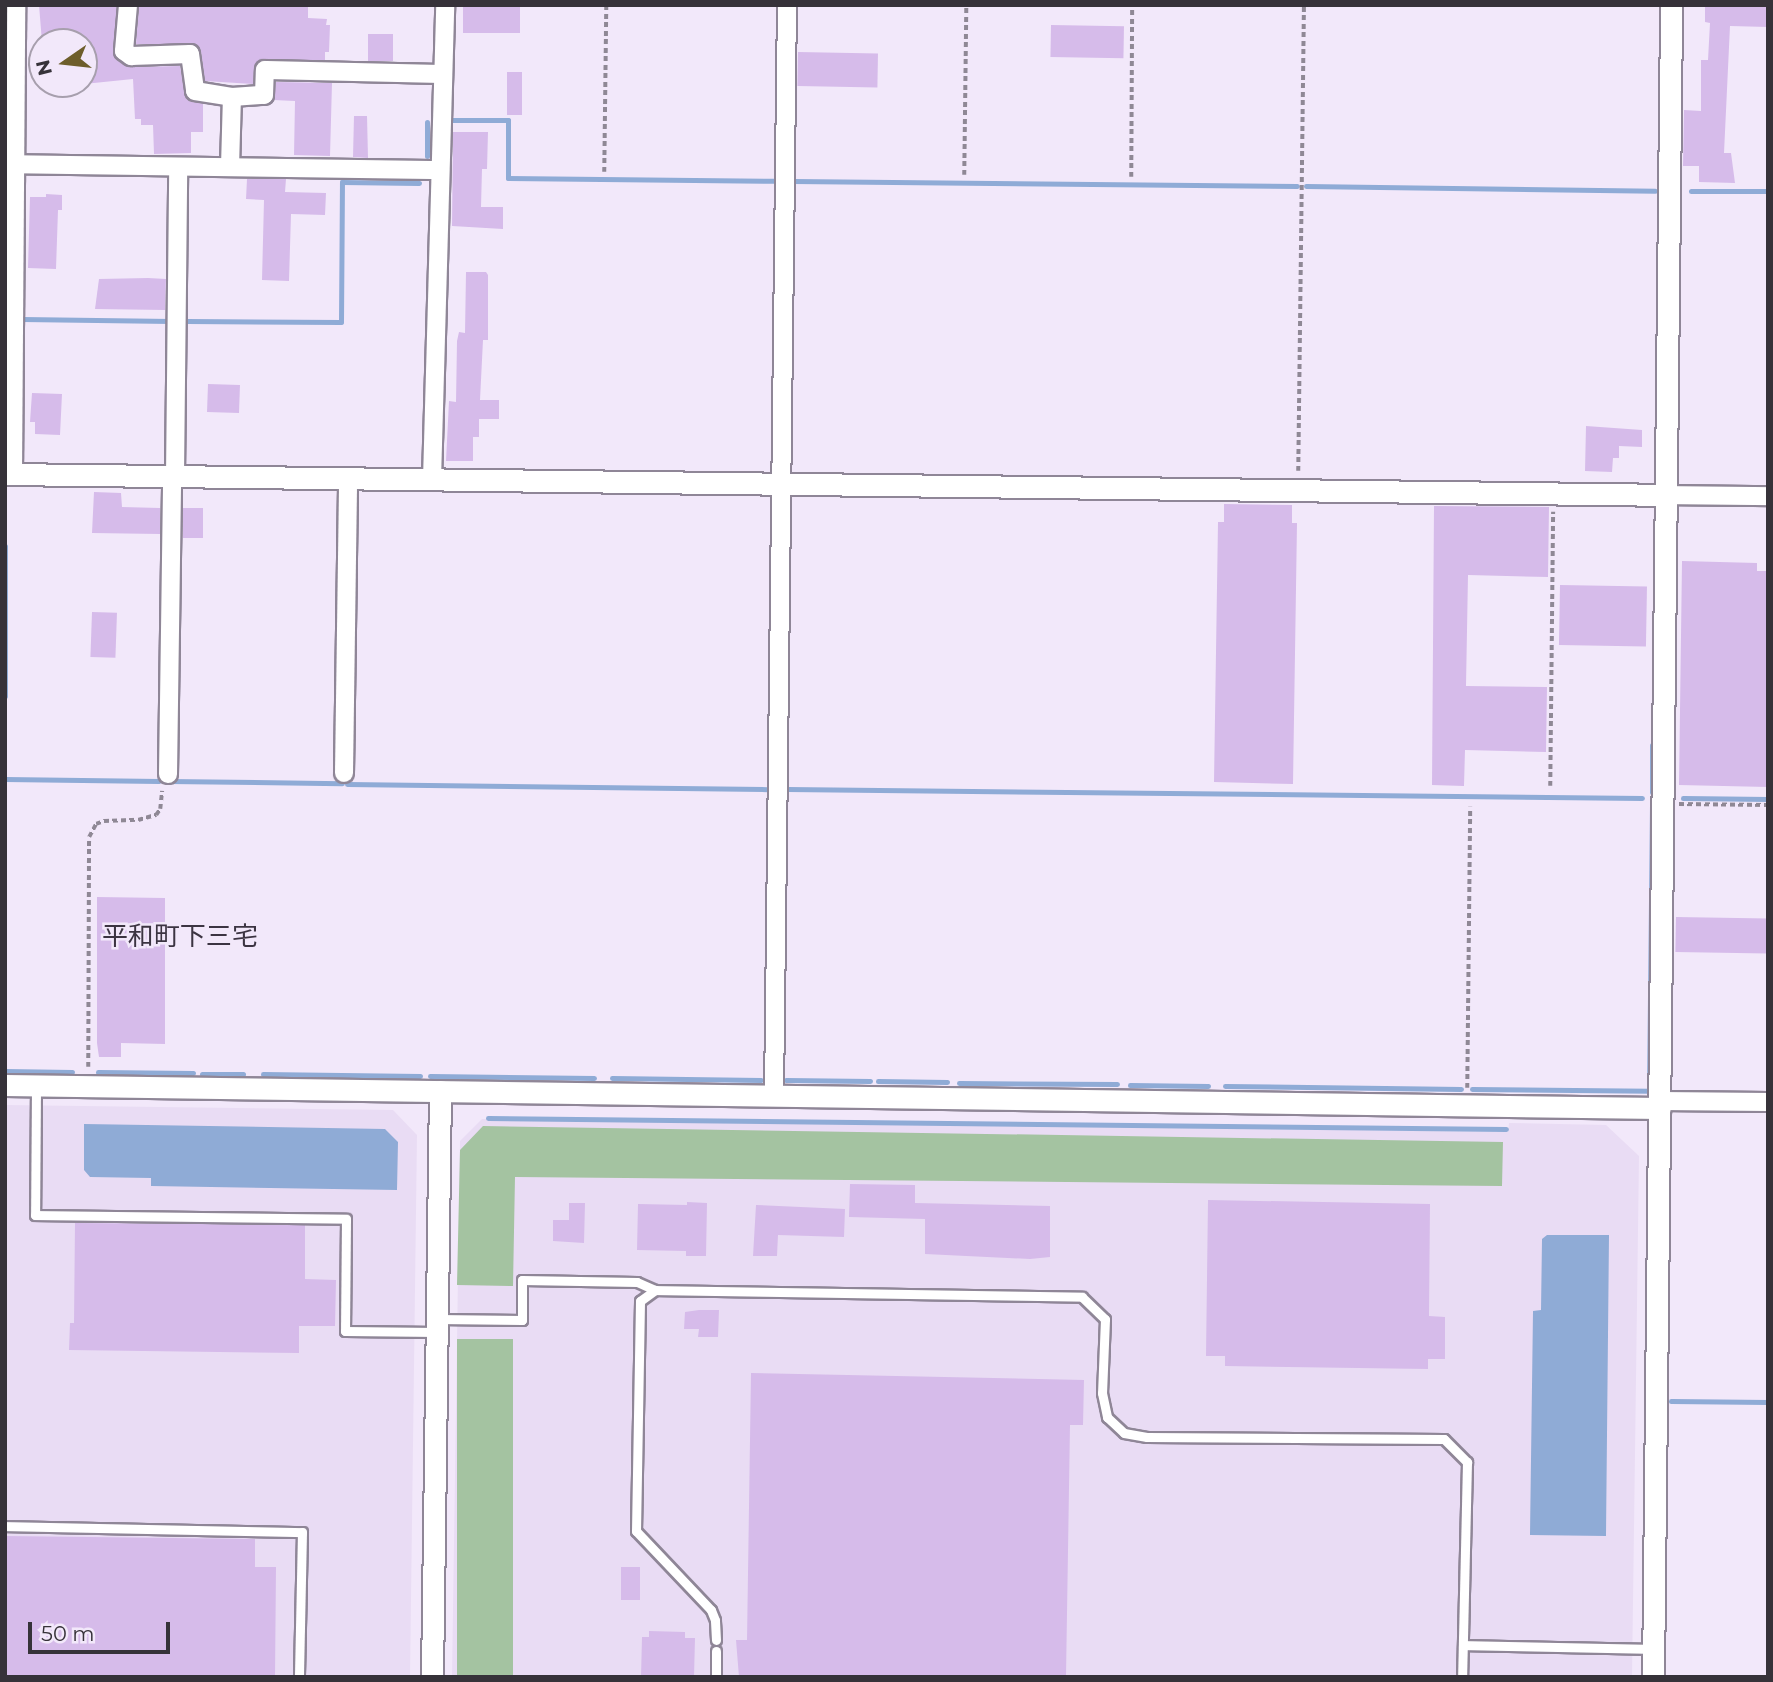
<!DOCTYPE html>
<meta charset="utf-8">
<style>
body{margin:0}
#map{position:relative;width:1773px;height:1682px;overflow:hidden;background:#f2e8fa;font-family:Montserrat,"Noto Sans JP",sans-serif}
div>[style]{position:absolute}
.built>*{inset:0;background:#e9dcf4}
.green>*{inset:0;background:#a4c3a1;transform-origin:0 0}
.water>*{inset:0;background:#8fabd6}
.stream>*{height:5px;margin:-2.5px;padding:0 2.5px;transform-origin:2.5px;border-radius:2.5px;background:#8fabd6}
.building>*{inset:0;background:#d6bbea;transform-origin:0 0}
.path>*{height:3.5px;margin-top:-1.75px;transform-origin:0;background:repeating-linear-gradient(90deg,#8f8895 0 5px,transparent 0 8.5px)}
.roads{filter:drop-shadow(2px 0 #8f8697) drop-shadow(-2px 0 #8f8697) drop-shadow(0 2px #8f8697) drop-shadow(0 -2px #8f8697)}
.service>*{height:9px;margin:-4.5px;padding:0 4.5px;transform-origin:4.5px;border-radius:4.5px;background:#fff}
.minor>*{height:18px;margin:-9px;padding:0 9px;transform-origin:9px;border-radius:9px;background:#fff}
.tertiary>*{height:21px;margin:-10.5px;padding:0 10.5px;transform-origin:10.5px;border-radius:10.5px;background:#fff}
span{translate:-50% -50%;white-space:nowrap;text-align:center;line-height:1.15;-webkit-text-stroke:5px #f2e8fa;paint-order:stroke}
.quarter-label{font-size:26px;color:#3c3442}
.frame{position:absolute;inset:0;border:7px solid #363239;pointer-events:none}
.north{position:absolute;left:28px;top:28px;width:70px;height:70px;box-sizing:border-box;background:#f2e8fa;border:2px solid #a79fad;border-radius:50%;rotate:256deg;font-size:19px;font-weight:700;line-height:28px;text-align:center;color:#363239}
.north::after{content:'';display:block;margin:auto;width:24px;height:32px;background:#6e5e2b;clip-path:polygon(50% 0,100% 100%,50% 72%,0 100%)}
.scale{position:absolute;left:28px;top:1622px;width:142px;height:32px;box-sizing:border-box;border:4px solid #363239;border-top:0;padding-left:9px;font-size:21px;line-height:24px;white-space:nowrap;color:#363239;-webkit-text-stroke:5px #f2e8fa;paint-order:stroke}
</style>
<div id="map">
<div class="built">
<i style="clip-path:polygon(5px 1105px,393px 1110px,417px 1135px,410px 1677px,5px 1677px)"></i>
<i style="clip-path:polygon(482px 1119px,1508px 1132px,1509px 1123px,1606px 1125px,1639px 1156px,1632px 1677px,452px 1677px,460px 1141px)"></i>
</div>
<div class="green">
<i style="clip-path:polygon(483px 1126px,1503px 1142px,1502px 1186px,515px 1177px,513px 1286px,457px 1285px,460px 1150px)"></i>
<i style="left:457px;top:1339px;width:56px;height:338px"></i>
</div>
<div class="water">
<i style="clip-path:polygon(84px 1124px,385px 1129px,398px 1142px,397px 1190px,151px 1186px,151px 1178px,90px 1177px,84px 1170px)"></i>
<i style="clip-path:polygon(1547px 1235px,1609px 1235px,1606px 1536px,1530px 1535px,1533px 1311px,1541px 1310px,1542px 1239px)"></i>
</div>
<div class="stream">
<i style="left:449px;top:120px;width:59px"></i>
<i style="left:508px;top:120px;width:58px;rotate:90deg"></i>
<i style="left:508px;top:178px;width:266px;rotate:0.6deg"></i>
<i style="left:427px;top:122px;width:34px;rotate:90deg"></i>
<i style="left:793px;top:181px;width:504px;rotate:0.57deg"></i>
<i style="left:1306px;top:186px;width:349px;rotate:0.8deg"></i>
<i style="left:1691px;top:191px;width:77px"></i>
<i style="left:22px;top:319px;width:149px;rotate:0.8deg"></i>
<i style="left:187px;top:321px;width:154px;rotate:0.4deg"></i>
<i style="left:341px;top:322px;width:140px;rotate:-89.6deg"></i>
<i style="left:342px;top:182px;width:77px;rotate:0.7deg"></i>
<i style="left:5px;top:546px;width:150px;rotate:90deg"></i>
<i style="left:5px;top:779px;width:154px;rotate:0.7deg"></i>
<i style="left:168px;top:781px;width:174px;rotate:0.7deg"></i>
<i style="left:347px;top:784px;width:420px;rotate:0.7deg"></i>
<i style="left:787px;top:789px;width:855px;rotate:0.6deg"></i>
<i style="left:1652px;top:792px;width:47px;rotate:-90deg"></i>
<i style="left:1683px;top:798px;width:85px;rotate:0.7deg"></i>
<i style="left:5px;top:1071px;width:67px;rotate:0.9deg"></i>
<i style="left:98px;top:1072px;width:95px;rotate:0.6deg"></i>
<i style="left:202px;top:1074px;width:41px"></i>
<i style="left:263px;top:1074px;width:157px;rotate:0.7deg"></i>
<i style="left:430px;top:1076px;width:164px;rotate:0.7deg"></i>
<i style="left:612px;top:1078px;width:149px;rotate:0.8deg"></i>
<i style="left:786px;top:1080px;width:84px;rotate:0.7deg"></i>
<i style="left:878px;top:1081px;width:69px;rotate:0.8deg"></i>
<i style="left:959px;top:1083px;width:158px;rotate:0.4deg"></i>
<i style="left:1130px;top:1085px;width:78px;rotate:0.7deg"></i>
<i style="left:1225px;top:1086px;width:236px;rotate:0.7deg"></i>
<i style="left:1472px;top:1089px;width:177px;rotate:0.6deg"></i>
<i style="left:1649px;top:1091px;width:285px;rotate:-89.4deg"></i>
<i style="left:488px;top:1118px;width:1018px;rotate:0.62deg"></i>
<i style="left:1671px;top:1401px;width:97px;rotate:0.6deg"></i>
</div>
<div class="building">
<i style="clip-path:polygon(39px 5px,117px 5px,113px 50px,117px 60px,131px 67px,180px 66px,186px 98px,203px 104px,203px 132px,191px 132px,191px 153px,154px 154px,153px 125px,141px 125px,141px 119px,135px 119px,133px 79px,84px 84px,84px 42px,42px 42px)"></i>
<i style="clip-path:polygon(139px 5px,308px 5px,308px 18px,327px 19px,326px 25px,330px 25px,329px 52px,325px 52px,325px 60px,260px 60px,254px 69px,253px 84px,205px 81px,201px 52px,196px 44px,136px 44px)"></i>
<i style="left:463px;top:5px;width:57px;height:28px"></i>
<i style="clip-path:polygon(1705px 5px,1768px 5px,1768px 27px,1730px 26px,1724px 153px,1731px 153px,1735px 183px,1699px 182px,1699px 166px,1683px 166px,1684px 110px,1701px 111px,1701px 60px,1708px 60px,1710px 23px,1705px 22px)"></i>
<i style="left:1051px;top:25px;width:73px;height:32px;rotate:1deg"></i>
<i style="left:368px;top:34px;width:25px;height:27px"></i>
<i style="left:798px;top:52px;width:80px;height:34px;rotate:1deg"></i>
<i style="left:507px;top:72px;width:15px;height:43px"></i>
<i style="clip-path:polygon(276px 82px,332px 83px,330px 156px,294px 155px,295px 101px,274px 100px)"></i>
<i style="clip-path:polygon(354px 116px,367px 116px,368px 158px,353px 157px)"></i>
<i style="clip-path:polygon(453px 132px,488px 132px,487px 169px,482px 169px,481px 207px,503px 207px,503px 229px,452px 226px)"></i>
<i style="clip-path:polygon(247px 179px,286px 179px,285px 192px,326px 193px,325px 215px,291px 214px,289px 281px,262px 280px,264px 200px,246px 199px)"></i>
<i style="clip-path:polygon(46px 194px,62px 195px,62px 210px,58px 210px,56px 269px,28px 268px,30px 197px,46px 197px)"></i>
<i style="clip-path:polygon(466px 272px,486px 272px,488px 275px,488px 340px,483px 340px,480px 400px,499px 400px,499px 419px,479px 419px,479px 437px,473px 437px,473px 461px,446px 461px,449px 401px,456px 402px,457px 341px,459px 332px,465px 333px)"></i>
<i style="clip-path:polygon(148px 278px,166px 279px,165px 310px,95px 309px,99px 279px)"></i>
<i style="left:208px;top:384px;width:32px;height:28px;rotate:2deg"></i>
<i style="clip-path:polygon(32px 393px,62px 394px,60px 435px,35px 434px,35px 422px,30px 422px)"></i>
<i style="clip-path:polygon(1586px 426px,1642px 430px,1642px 447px,1619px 446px,1619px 458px,1613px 458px,1612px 472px,1585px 471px)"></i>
<i style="clip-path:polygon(94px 492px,121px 493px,122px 507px,160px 508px,160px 534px,92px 533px)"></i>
<i style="clip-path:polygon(1224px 504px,1292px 505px,1292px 523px,1297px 523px,1293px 784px,1214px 782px,1218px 522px,1224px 522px)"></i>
<i style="clip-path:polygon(1434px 506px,1549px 507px,1548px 577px,1468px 575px,1466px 686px,1547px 687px,1546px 752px,1465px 750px,1464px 786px,1432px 785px)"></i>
<i style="left:203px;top:508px;width:30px;height:20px;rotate:90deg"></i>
<i style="clip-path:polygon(1682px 561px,1757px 563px,1757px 571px,1768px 571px,1768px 787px,1679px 785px)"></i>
<i style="left:1560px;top:585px;width:87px;height:60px;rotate:1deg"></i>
<i style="left:92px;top:612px;width:25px;height:45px;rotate:2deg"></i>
<i style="clip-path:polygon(97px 897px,165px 898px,165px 1044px,121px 1043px,121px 1057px,99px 1057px,97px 1043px)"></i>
<i style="left:1676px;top:917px;width:92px;height:35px;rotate:1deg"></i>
<i style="clip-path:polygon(850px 1184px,915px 1185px,915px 1203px,1050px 1206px,1050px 1257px,1030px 1259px,925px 1254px,925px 1219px,849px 1217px)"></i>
<i style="clip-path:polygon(1208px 1200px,1430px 1204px,1429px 1316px,1445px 1317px,1445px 1359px,1428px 1359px,1428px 1369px,1225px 1366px,1225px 1356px,1206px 1356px)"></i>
<i style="clip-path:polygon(687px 1202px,707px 1203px,706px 1256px,686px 1256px,686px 1251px,637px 1250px,638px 1204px,687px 1205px)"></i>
<i style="clip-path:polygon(569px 1203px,585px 1203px,584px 1243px,553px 1241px,553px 1220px,569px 1220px)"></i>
<i style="clip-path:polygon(756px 1205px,845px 1209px,844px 1237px,778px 1235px,777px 1256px,753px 1256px)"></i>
<i style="clip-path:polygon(75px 1223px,305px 1225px,305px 1279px,336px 1280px,335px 1326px,299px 1326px,299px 1353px,69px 1350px,70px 1323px,74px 1323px)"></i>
<i style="clip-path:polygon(699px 1310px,719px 1310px,718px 1337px,698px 1337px,699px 1329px,684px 1329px,685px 1312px)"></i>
<i style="clip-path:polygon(751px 1373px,1084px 1380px,1083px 1425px,1070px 1425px,1066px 1677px,739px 1677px,736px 1640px,747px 1640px)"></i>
<i style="clip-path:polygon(5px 1536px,255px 1539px,255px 1567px,276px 1567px,275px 1677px,5px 1677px)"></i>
<i style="left:621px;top:1567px;width:19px;height:33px"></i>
<i style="clip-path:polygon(649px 1631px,685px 1632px,685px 1638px,695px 1638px,694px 1677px,641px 1677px,642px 1637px,649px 1637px)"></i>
</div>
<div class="path">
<i style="left:604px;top:172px;width:167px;rotate:-89.3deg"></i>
<i style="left:964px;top:175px;width:170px;rotate:-89.3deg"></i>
<i style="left:1131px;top:177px;width:172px;rotate:-89.7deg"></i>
<i style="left:1298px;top:471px;width:466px;rotate:-89.3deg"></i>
<i style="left:1550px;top:786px;width:274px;rotate:-89.4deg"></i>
<i style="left:1679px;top:804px;width:89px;rotate:0.6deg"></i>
<i style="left:88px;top:1067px;width:230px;rotate:-89.8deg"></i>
<i style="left:89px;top:837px;width:15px;rotate:-62deg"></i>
<i style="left:96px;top:824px;width:9px;rotate:-21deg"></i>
<i style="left:104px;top:821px;width:34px;rotate:-2deg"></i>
<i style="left:138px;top:820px;width:19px;rotate:-16deg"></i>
<i style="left:156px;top:815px;width:7px;rotate:-56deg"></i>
<i style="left:160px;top:809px;width:18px;rotate:-84deg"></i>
<i style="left:1467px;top:1088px;width:281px;rotate:-89.4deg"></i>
</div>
<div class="roads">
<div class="service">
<i style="left:36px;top:1087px;width:128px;rotate:90.4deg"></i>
<i style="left:35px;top:1215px;width:311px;rotate:0.7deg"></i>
<i style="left:346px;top:1219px;width:112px;rotate:90.5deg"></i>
<i style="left:345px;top:1331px;width:92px;rotate:0.6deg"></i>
<i style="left:437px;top:1319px;width:85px;rotate:0.7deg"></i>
<i style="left:522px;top:1320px;width:40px;rotate:-90deg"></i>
<i style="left:522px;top:1280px;width:115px;rotate:1deg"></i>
<i style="left:637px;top:1282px;width:20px;rotate:24deg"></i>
<i style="left:5px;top:1526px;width:297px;rotate:1.2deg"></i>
<i style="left:302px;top:1532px;width:145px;rotate:91.2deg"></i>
<i style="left:716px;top:1640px;width:20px;rotate:-93deg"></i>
<i style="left:715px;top:1620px;width:11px;rotate:-112deg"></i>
<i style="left:711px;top:1610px;width:109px;rotate:-133.5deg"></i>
<i style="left:636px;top:1531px;width:230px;rotate:-89deg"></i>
<i style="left:640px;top:1301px;width:19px;rotate:-36deg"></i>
<i style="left:655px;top:1290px;width:427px;rotate:0.9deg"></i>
<i style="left:1082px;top:1297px;width:32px;rotate:44deg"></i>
<i style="left:1105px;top:1319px;width:74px;rotate:92.3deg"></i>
<i style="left:1102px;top:1393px;width:25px;rotate:78deg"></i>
<i style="left:1107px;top:1417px;width:23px;rotate:43deg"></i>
<i style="left:1124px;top:1433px;width:23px;rotate:10deg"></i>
<i style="left:1147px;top:1437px;width:297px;rotate:0.4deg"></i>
<i style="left:1444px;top:1439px;width:33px;rotate:45deg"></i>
<i style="left:1467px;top:1462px;width:215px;rotate:91.3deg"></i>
<i style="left:1463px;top:1645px;width:189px;rotate:1.2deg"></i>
<i style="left:716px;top:1677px;width:26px;rotate:-90deg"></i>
</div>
<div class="minor">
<i style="left:128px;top:5px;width:46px;rotate:95deg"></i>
<i style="left:124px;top:51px;width:9px;rotate:36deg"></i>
<i style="left:131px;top:56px;width:59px;rotate:-1.9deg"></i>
<i style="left:190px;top:54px;width:37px;rotate:82deg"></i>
<i style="left:195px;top:91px;width:37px;rotate:9deg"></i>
<i style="left:5px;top:164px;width:435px;rotate:0.8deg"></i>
<i style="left:230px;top:167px;width:70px;rotate:-88.4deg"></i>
<i style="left:232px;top:97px;width:32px;rotate:-4deg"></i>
<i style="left:264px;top:95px;width:25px;rotate:-88deg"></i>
<i style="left:265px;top:70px;width:178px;rotate:1.3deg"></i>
<i style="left:13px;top:474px;width:469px;rotate:-89.6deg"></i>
<i style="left:175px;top:476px;width:309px;rotate:-89.4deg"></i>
<i style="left:432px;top:480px;width:475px;rotate:-88.4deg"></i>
<i style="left:1667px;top:495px;width:101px;rotate:0.6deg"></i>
<i style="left:344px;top:773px;width:294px;rotate:-89.2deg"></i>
<i style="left:168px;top:774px;width:298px;rotate:-89.2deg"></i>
<i style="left:774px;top:1096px;width:1091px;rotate:-89.32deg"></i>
<i style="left:1660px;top:1101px;width:108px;rotate:0.5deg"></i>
</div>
<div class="tertiary">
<i style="left:5px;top:474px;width:1662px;rotate:0.72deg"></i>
<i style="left:5px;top:1085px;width:1655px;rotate:0.8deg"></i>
<i style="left:432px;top:1677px;width:586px;rotate:-89.22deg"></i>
<i style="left:1653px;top:1677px;width:1672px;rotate:-89.38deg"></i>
</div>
</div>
<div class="quarter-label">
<span style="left:180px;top:937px">平和町下三宅</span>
</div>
<div class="frame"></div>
<div class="north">N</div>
<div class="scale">50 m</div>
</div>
